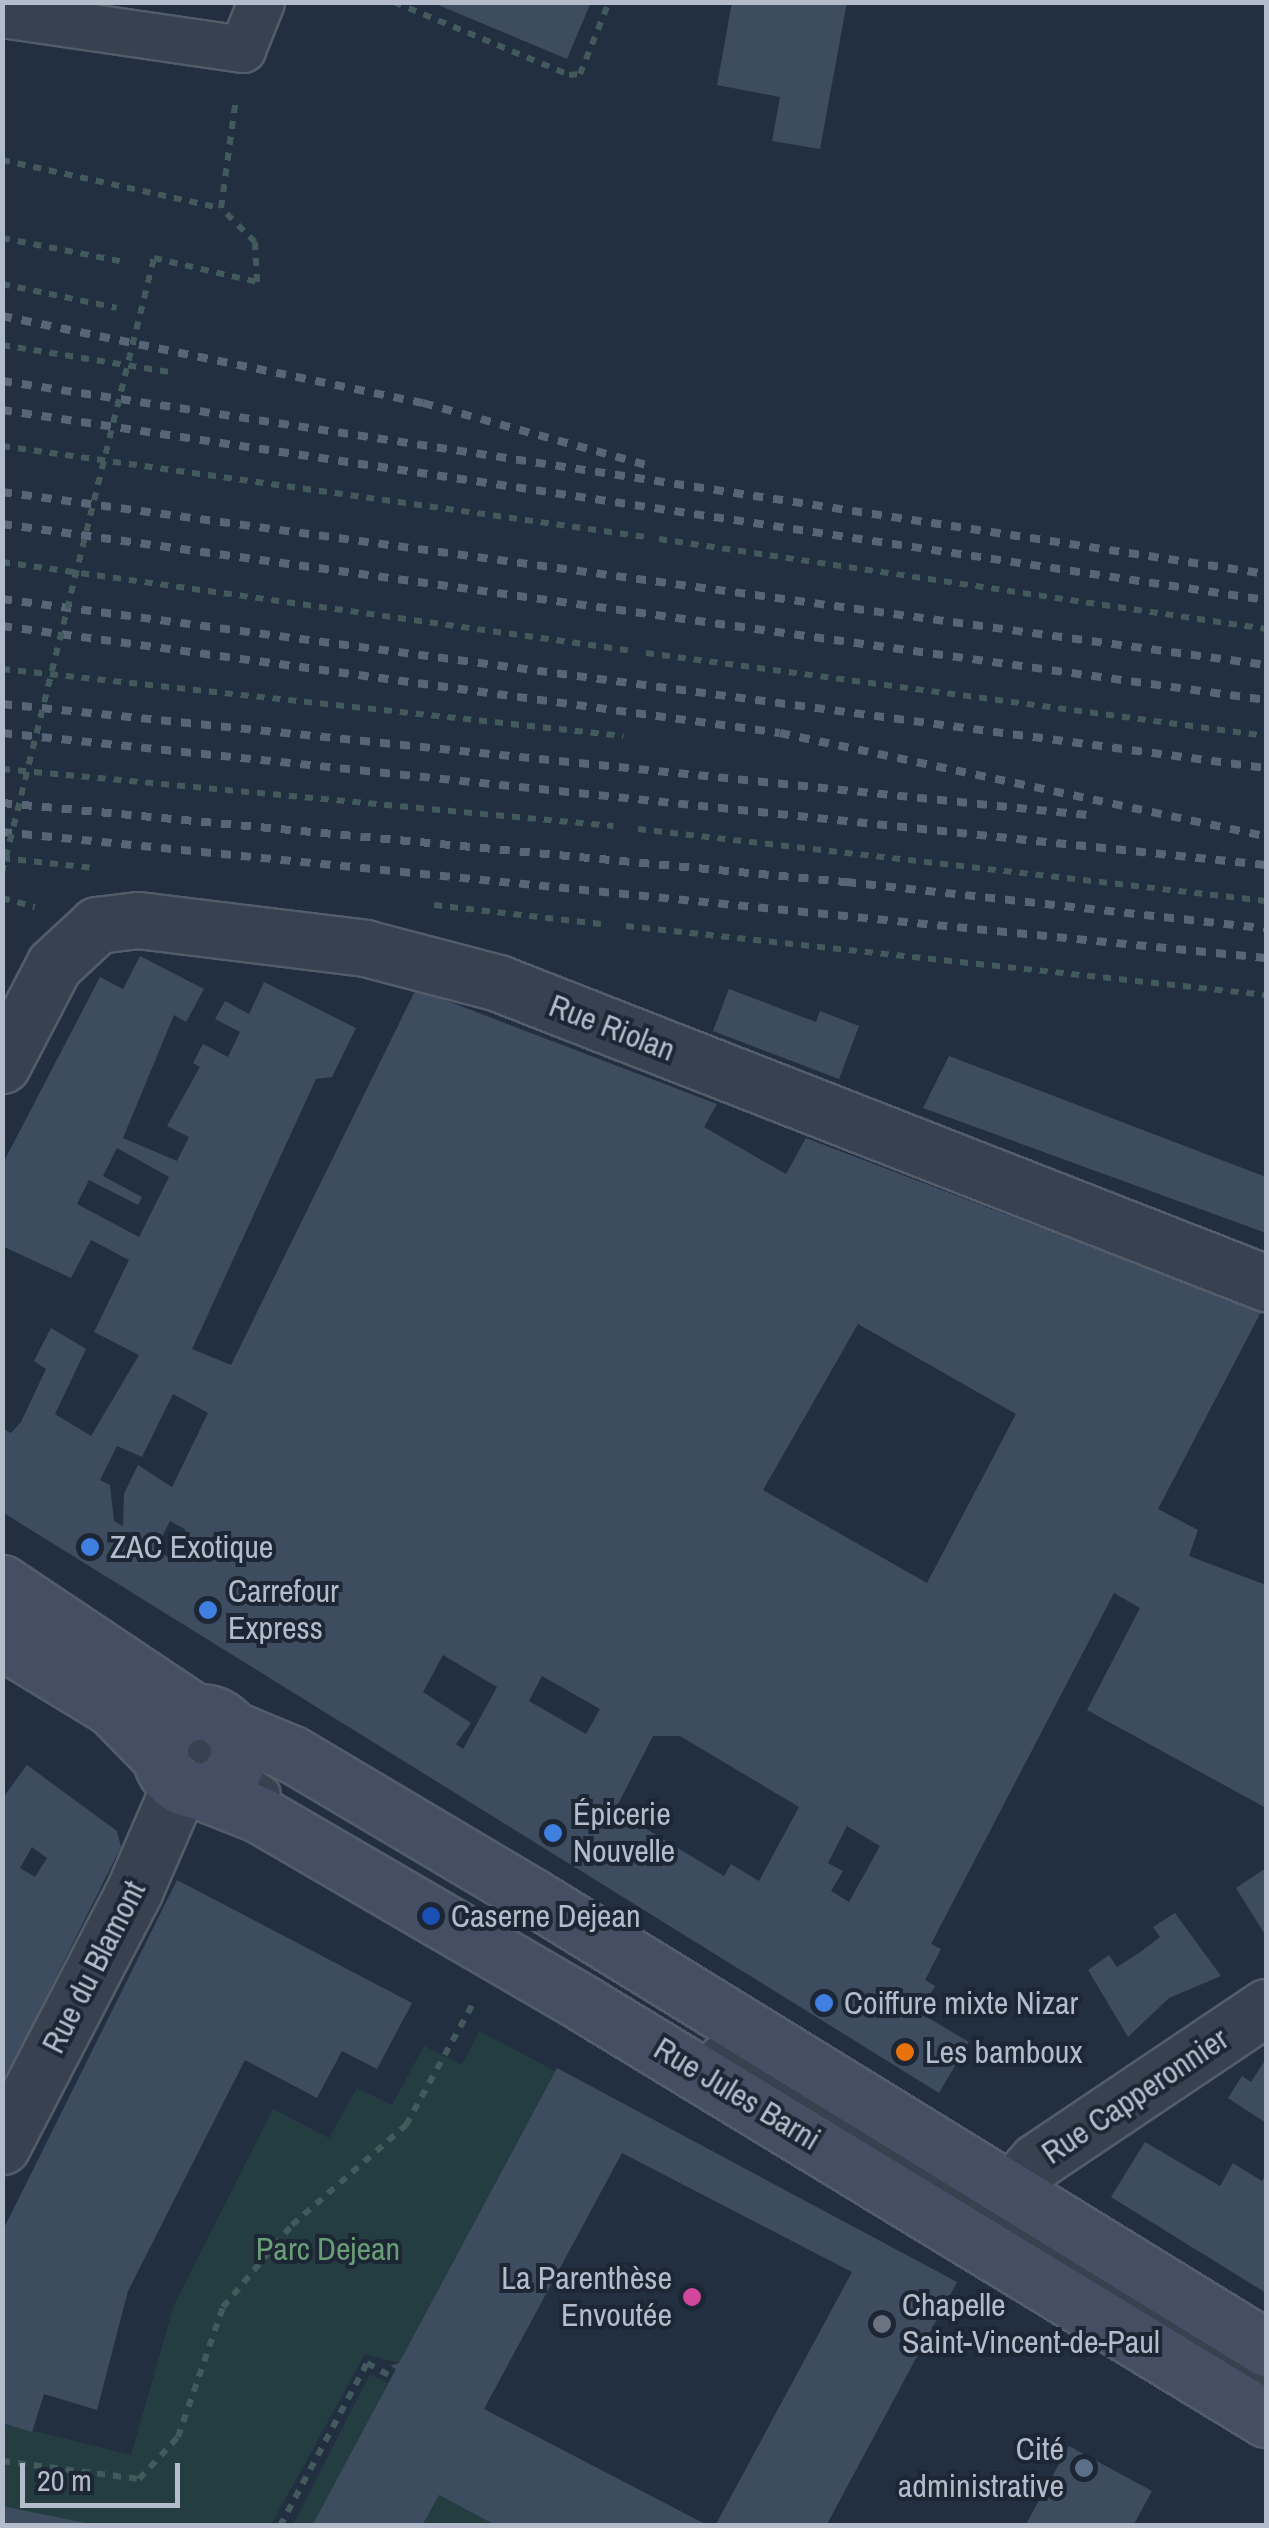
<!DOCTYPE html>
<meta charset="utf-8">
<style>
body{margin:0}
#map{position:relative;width:1269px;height:2528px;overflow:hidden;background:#222f40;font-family:"Archivo Narrow",sans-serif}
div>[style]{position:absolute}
.green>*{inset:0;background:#243d41;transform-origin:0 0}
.building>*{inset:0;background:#3e4c60}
.path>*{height:6px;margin-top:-3px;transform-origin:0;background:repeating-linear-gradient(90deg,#435a5d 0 8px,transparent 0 16px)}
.roads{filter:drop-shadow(2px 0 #525c6a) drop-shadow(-2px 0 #525c6a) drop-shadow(0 2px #525c6a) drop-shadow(0 -2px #525c6a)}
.service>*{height:30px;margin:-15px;padding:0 15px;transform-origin:15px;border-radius:15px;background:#37414f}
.pedestrian>*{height:45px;margin:-22.5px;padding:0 22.5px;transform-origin:22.5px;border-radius:22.5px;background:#37414f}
.minor>*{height:55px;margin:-27.5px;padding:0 27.5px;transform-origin:27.5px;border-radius:27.5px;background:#37414f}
.secondary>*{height:55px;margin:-27.5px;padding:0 27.5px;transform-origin:27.5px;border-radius:27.5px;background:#444f63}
.secondary>.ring{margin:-27.5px;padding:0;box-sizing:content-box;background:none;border:55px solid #444f63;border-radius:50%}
.rail>*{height:8px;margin-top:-4px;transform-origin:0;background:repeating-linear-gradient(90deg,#586577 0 10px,transparent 0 20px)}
.path-bridge>*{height:6px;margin-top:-3px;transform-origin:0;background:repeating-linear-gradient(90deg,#435a5d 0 8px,transparent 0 16px)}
.dots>*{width:28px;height:28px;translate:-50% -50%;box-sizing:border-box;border:5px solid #1c2634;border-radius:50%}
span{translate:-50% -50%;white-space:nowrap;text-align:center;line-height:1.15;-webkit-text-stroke:8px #1c2634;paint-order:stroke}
.street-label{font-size:32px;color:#b3bcca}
.poi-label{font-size:32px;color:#b3bcca}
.left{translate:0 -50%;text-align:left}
.right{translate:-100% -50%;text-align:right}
.park-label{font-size:32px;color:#689d75}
.frame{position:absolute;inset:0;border:5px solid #b3bcca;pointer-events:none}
.scale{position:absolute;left:20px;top:2463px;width:160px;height:45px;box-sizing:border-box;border:5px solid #b3bcca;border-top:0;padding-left:12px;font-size:30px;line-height:35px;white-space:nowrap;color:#b3bcca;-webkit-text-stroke:8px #1c2634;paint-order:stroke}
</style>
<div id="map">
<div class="green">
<i style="clip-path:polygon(479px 2031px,555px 2071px,399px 2363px,365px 2354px,271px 2525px,88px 2525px,3px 2506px,2px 2423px,131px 2455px,174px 2305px,273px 2109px,329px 2138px,357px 2088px,392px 2105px,424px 2046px,462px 2065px)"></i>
<i style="left:370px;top:2374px;width:20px;height:171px;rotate:27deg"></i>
<i style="clip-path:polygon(439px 2495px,496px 2525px,422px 2526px)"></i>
</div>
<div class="building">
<i style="clip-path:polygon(431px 2px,591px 2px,567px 59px)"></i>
<i style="clip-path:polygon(732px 2px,847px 2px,820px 149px,772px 141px,780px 97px,717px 85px)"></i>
<i style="clip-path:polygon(evenodd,140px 956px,204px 989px,186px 1022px,174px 1015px,123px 1138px,177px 1161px,189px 1137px,167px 1126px,200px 1067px,193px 1063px,203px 1044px,228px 1057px,240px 1032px,215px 1019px,225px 1001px,249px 1014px,264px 982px,356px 1028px,332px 1077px,316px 1079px,192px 1349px,231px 1365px,416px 989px,717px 1104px,704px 1127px,786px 1174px,806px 1138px,1261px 1312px,1158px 1509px,1198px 1530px,1189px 1556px,1266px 1585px,1266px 1808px,1087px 1710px,1140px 1608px,1114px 1593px,931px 1944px,941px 1949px,925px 1980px,935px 1986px,920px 2013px,969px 2042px,939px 2093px,2px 1512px,2px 1428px,11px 1433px,21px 1422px,46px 1369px,34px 1361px,51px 1328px,86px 1349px,55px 1414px,91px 1436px,139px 1355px,94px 1332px,129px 1260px,91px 1240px,71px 1278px,2px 1246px,2px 1165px,100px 977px,123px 989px,140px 956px,117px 1148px,169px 1177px,139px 1237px,77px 1204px,89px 1180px,138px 1205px,142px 1197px,103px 1176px,117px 1148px,140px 956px,858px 1324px,1016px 1414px,927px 1583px,763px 1490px,858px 1324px,140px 956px,173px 1394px,208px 1413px,172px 1487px,138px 1465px,124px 1494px,123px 1526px,114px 1521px,110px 1485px,100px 1480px,117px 1446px,142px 1457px,173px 1394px,140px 956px,170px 1521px,186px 1530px,174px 1561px,156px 1549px,170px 1521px,140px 956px,443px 1655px,497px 1687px,463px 1749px,456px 1744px,471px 1723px,423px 1692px,443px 1655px,140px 956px,542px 1676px,600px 1709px,586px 1734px,529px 1701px,542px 1676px,140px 956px,653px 1736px,680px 1736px,799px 1807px,759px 1881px,731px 1864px,724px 1876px,615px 1810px,653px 1736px,140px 956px,847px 1826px,880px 1846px,849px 1902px,831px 1891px,843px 1871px,828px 1863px,847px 1826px)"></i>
<i style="clip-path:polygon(729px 989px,816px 1022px,820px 1011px,859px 1026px,839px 1079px,713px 1031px)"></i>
<i style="clip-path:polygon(949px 1056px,1266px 1177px,1266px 1233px,923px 1108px)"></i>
<i style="clip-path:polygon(evenodd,27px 1765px,117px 1831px,121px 1847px,2px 2085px,2px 1799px,27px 1765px,32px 1847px,47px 1858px,35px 1877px,20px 1868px,32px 1847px)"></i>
<i style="clip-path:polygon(1266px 1868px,1266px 1936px,1236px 1888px)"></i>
<i style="clip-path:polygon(177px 1880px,412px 2003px,377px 2069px,342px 2051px,317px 2098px,245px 2060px,128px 2291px,97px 2410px,44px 2394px,32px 2432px,2px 2423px,2px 2232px)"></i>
<i style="clip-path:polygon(1175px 1913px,1221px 1976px,1169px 1998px,1128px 2037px,1088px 1970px,1109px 1955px,1117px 1967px,1139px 1953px,1160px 1937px,1153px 1927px)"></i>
<i style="clip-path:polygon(1266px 2059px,1266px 2123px,1228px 2098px,1242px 2076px,1251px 2082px)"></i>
<i style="clip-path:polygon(557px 2068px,957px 2282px,826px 2526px,715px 2526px,852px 2272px,622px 2153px,484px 2409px,709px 2526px,497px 2526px,439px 2495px,422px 2526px,312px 2526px,396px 2369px,390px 2366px,399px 2363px)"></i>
<i style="clip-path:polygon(1145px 2142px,1220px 2186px,1233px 2163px,1262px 2181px,1266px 2173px,1266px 2293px,1111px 2197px)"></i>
<i style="clip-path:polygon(1069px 2446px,1152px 2491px,1133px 2526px,1025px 2526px)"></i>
<i style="clip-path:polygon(2px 2506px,91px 2524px,91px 2526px,6px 2526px)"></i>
</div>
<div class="path">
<i style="left:394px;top:2px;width:190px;rotate:22.6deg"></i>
<i style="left:569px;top:75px;width:11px;rotate:-5deg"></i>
<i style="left:580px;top:74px;width:78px;rotate:-68.1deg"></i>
<i style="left:2px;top:160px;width:224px;rotate:12.4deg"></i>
<i style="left:2px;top:238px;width:124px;rotate:11.1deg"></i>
<i style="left:154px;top:258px;width:106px;rotate:13.1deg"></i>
<i style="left:257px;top:282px;width:40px;rotate:-92.9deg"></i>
<i style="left:255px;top:242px;width:48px;rotate:-135deg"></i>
<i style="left:221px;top:208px;width:110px;rotate:-82.2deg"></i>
<i style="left:2px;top:284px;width:117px;rotate:11.8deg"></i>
<i style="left:2px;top:345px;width:174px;rotate:9.2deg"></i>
<i style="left:2px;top:446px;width:650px;rotate:8.04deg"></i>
<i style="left:659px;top:539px;width:614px;rotate:8.43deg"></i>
<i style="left:2px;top:562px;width:637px;rotate:8.03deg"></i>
<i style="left:646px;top:653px;width:626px;rotate:7.62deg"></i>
<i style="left:2px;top:669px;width:625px;rotate:6.16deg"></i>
<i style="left:2px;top:769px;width:614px;rotate:5.33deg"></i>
<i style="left:638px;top:829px;width:632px;rotate:6.54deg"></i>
<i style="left:2px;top:858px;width:92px;rotate:6.3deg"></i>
<i style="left:2px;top:898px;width:34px;rotate:15deg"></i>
<i style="left:434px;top:905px;width:168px;rotate:6.5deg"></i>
<i style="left:626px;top:926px;width:644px;rotate:6.15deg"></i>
<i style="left:2px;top:2461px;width:138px;rotate:7.5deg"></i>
<i style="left:139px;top:2479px;width:57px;rotate:-47.1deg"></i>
<i style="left:178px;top:2437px;width:138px;rotate:-70.9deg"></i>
<i style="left:223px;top:2307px;width:107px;rotate:-49.9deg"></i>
<i style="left:292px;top:2225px;width:152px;rotate:-41.3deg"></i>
<i style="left:406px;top:2125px;width:143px;rotate:-61.1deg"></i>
<i style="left:280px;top:2526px;width:185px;rotate:-61.9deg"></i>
<i style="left:367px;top:2363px;width:29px;rotate:29deg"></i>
</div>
<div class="roads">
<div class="service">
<i style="left:148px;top:1710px;width:143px;rotate:35.4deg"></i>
<i style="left:716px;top:2053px;width:218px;rotate:29.4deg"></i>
<i style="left:906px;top:2160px;width:423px;rotate:31.8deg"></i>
</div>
<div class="pedestrian">
<i style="left:2px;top:14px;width:243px;rotate:8.3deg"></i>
<i style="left:242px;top:49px;width:51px;rotate:-68deg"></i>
</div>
<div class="minor">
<i style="left:2px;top:1065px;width:113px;rotate:-62.5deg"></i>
<i style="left:54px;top:965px;width:59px;rotate:-42.9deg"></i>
<i style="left:97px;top:925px;width:41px;rotate:-7deg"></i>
<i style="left:138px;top:920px;width:229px;rotate:7deg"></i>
<i style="left:365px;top:948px;width:138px;rotate:14.7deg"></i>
<i style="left:498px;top:983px;width:825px;rotate:21.34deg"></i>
<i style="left:2px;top:2146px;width:289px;rotate:-62.6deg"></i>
<i style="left:135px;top:1889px;width:113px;rotate:-66.6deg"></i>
<i style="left:1010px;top:2192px;width:41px;rotate:-48.9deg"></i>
<i style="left:1037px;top:2161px;width:276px;rotate:-33.9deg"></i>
</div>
<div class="secondary">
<i style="left:2px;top:1583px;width:232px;rotate:33.8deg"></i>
<i style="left:2px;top:1641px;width:129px;rotate:31.3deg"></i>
<i style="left:112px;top:1708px;width:70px;rotate:45.6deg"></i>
<i class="ring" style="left:160px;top:1712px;width:23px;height:23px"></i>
<i style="left:230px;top:1728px;width:67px;rotate:22.8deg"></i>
<i style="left:292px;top:1754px;width:280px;rotate:30.7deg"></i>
<i style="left:533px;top:1897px;width:861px;rotate:31.6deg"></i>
<i style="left:197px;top:1790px;width:68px;rotate:21.6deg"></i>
<i style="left:260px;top:1815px;width:377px;rotate:30.2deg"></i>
<i style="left:586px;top:2005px;width:796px;rotate:31.33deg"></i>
</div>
</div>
<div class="rail">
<i style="left:2px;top:316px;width:430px;rotate:11.7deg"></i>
<i style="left:423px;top:403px;width:236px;rotate:15.5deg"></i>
<i style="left:2px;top:381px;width:1279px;rotate:8.68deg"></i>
<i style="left:2px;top:410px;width:1278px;rotate:8.55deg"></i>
<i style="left:2px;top:492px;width:1276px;rotate:7.79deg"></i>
<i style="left:2px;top:524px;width:1276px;rotate:7.93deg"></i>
<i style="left:2px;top:599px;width:1275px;rotate:7.62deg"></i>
<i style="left:2px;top:626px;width:785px;rotate:7.83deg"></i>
<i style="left:780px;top:733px;width:497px;rotate:12deg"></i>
<i style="left:2px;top:704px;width:1091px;rotate:5.84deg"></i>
<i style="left:2px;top:733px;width:1271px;rotate:5.96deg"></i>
<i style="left:2px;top:803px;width:848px;rotate:5.35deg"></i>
<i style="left:846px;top:882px;width:423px;rotate:6.3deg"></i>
<i style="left:2px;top:832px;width:1270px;rotate:5.69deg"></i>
</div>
<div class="path-bridge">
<i style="left:2px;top:873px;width:634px;rotate:-76.12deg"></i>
</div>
<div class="dots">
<i style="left:90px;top:1547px;background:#3f7fe0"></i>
<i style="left:208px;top:1610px;background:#3f7fe0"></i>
<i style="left:553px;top:1833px;background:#3f7fe0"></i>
<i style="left:431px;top:1916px;background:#1a4fb4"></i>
<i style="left:824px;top:2003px;background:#3f7fe0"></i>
<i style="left:905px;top:2052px;background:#e8710a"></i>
<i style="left:692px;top:2297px;background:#d1479c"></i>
<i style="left:882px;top:2324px;background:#6b7280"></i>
<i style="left:1084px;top:2468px;background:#5c6f8a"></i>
</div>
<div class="street-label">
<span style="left:612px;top:1028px;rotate:21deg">Rue Riolan</span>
<span style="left:94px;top:1967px;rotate:-63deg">Rue du Blamont</span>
<span style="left:737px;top:2094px;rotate:31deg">Rue Jules Barni</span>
<span style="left:1135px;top:2096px;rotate:-34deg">Rue Capperonnier</span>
</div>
<div class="poi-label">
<span class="left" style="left:110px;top:1547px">ZAC Exotique</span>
<span class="left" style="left:228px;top:1610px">Carrefour<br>Express</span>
<span class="left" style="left:573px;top:1833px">Épicerie<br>Nouvelle</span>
<span class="left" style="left:451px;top:1916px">Caserne Dejean</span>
<span class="left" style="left:844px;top:2003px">Coiffure mixte Nizar</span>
<span class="left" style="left:925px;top:2052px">Les bamboux</span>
<span class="right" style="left:672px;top:2297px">La Parenthèse<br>Envoutée</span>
<span class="left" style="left:902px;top:2324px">Chapelle<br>Saint-Vincent-de-Paul</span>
<span class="right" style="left:1064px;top:2468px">Cité<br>administrative</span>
</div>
<div class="park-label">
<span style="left:328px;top:2249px">Parc Dejean</span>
</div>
<div class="frame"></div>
<div class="scale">20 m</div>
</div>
